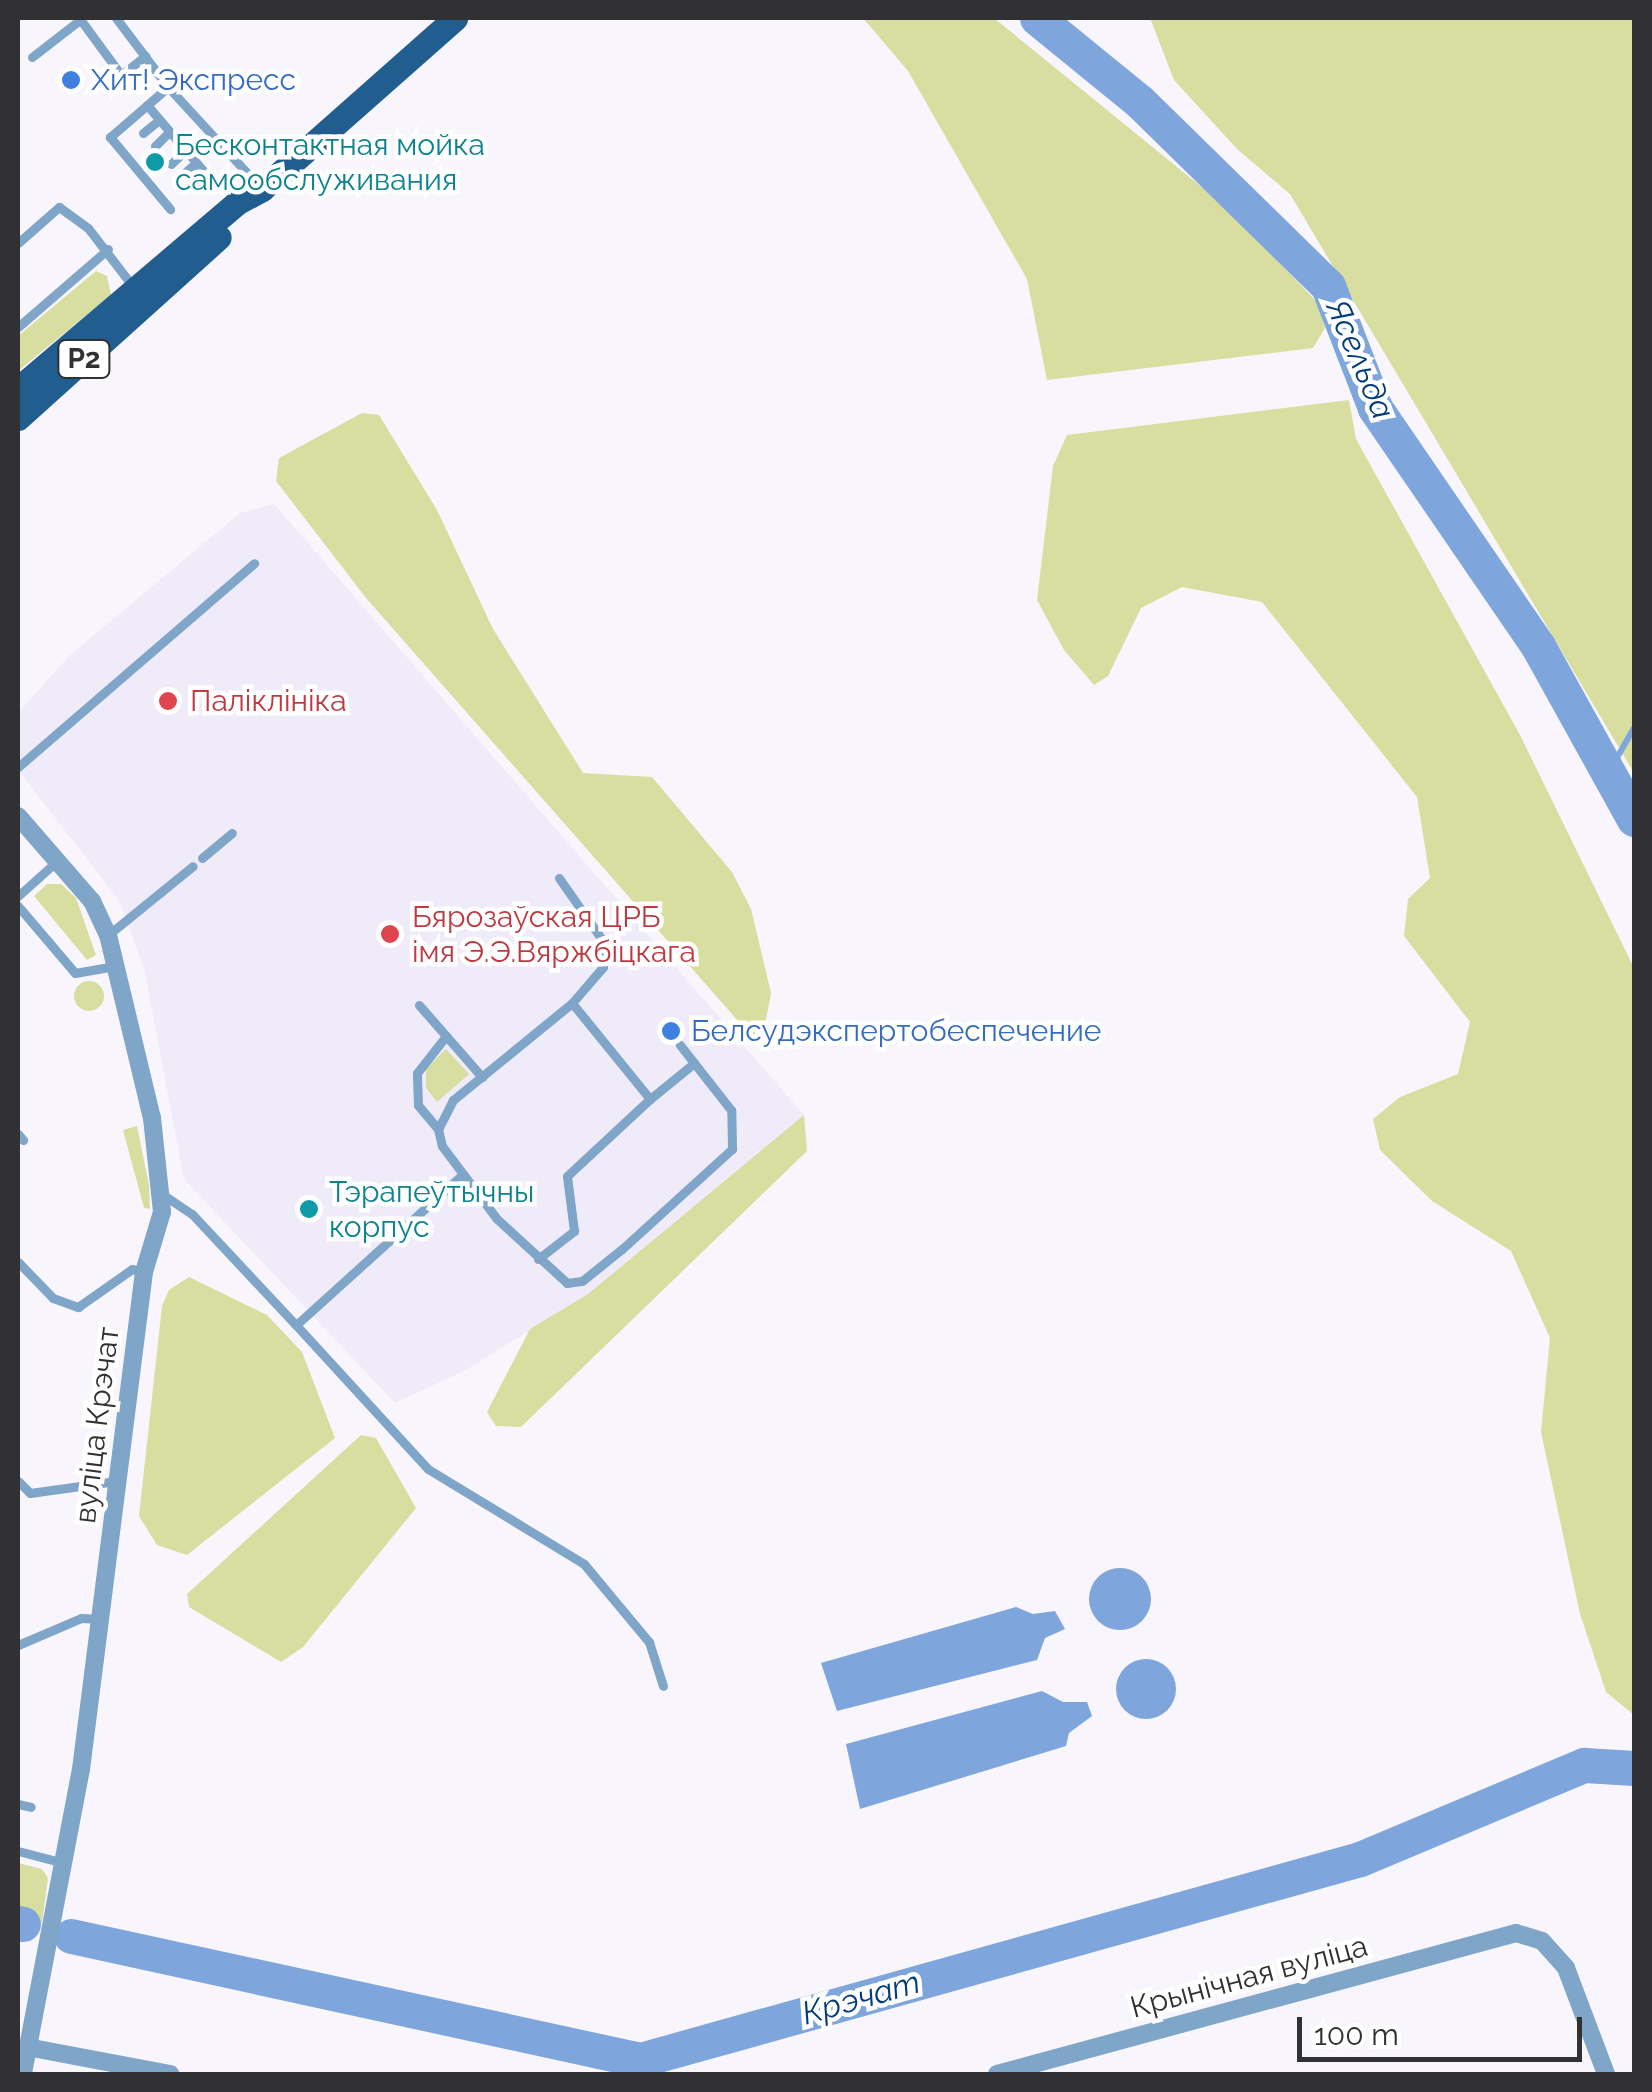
<!DOCTYPE html>
<meta charset="utf-8">
<style>
body{margin:0}
#map{position:relative;width:1652px;height:2092px;overflow:hidden;background:#f8f6fc;font-family:Raleway,sans-serif}
div>[style]{position:absolute}
.built>*{inset:0;background:#efebf8}
.green>*{inset:0;background:#d7dea0}
.round{border-radius:50%}
.water>*{inset:0;background:#7ea6dc}
.stream>*{height:6px;margin:-3px;padding:0 3px;transform-origin:3px;border-radius:3px;background:#7ea6dc}
.river>*{height:35px;margin:-17.5px;padding:0 17.5px;transform-origin:17.5px;border-radius:17.5px;background:#7ea6dc}
.lane>*{height:9px;margin:-4.5px;padding:0 4.5px;transform-origin:4.5px;border-radius:4.5px;background:#7fa5c9}
.street>*{height:18px;margin:-9px;padding:0 9px;transform-origin:9px;border-radius:9px;background:#7fa5c9}
.primary>*{height:25px;margin:-12.5px;padding:0 12.5px;transform-origin:12.5px;border-radius:12.5px;background:#215d8f}
.dots>*{width:28px;height:28px;translate:-50% -50%;box-sizing:border-box;border:5px solid #fff;border-radius:50%}
span{translate:-50% -50%;white-space:nowrap;text-align:center;line-height:1.15;-webkit-text-stroke:9px #fff;paint-order:stroke}
.shield-label span{padding:2px 8px;background:#fff;border:2px solid;border-radius:8px;-webkit-text-stroke-width:0}
.shield-label{font-size:28px;color:#313032;font-weight:700}
.shop-label{font-size:30px;color:#366cbe}
.left{translate:0 -50%;text-align:left}
.culture-label{font-size:30px;color:#0d838f}
.health-label{font-size:30px;color:#be3a42}
.street-label{font-size:30px;color:#313032}
.water-label{font-size:32px;color:#033c7b;font-style:italic}
.frame{position:absolute;inset:0;border:20px solid #313032;pointer-events:none}
.scale{position:absolute;left:1297px;top:2017px;width:285px;height:45px;box-sizing:border-box;border:5px solid #313032;border-top:0;padding-left:12px;font-size:30px;line-height:35px;white-space:nowrap;color:#313032;-webkit-text-stroke:8px #fff;paint-order:stroke}
</style>
<div id="map">
<div class="built">
<i style="clip-path:polygon(274px 504px,804px 1115px,588px 1294px,466px 1370px,395px 1403px,184px 1179px,144px 968px,119px 900px,18px 770px,18px 713px,70px 655px,240px 513px)"></i>
</div>
<div class="green">
<i style="clip-path:polygon(863px 18px,994px 18px,1225px 206px,1318px 303px,1325px 328px,1313px 348px,1047px 380px,1027px 279px,908px 71px)"></i>
<i style="clip-path:polygon(1150px 18px,1634px 18px,1634px 773px,1290px 194px,1238px 150px,1174px 80px)"></i>
<i style="clip-path:polygon(96px 271px,107px 276px,111px 295px,18px 371px,18px 336px)"></i>
<i style="clip-path:polygon(1349px 400px,1356px 439px,1520px 735px,1634px 968px,1634px 1715px,1606px 1692px,1580px 1614px,1541px 1432px,1550px 1338px,1511px 1251px,1432px 1201px,1380px 1150px,1373px 1119px,1400px 1097px,1458px 1074px,1470px 1022px,1404px 936px,1408px 899px,1430px 878px,1417px 797px,1262px 602px,1182px 587px,1141px 608px,1108px 676px,1094px 685px,1064px 650px,1037px 600px,1053px 466px,1067px 435px)"></i>
<i style="clip-path:polygon(362px 413px,379px 415px,437px 510px,493px 629px,583px 773px,652px 777px,732px 872px,751px 909px,771px 993px,761px 1047px,366px 598px,276px 481px,279px 458px)"></i>
<i style="clip-path:polygon(47px 884px,61px 884px,76px 898px,96px 955px,87px 960px,34px 896px)"></i>
<i class="round" style="left:74px;top:981px;width:30px;height:30px"></i>
<i style="clip-path:polygon(446px 1049px,469px 1074px,437px 1102px,426px 1088px,426px 1069px)"></i>
<i style="clip-path:polygon(804px 1115px,807px 1151px,521px 1427px,496px 1426px,487px 1412px,530px 1329px,588px 1294px)"></i>
<i style="clip-path:polygon(137px 1126px,149px 1185px,150px 1209px,144px 1208px,123px 1130px)"></i>
<i style="clip-path:polygon(189px 1277px,267px 1315px,302px 1352px,335px 1438px,187px 1555px,157px 1545px,139px 1516px,162px 1306px,169px 1290px)"></i>
<i style="clip-path:polygon(361px 1435px,376px 1438px,416px 1508px,303px 1647px,281px 1662px,189px 1607px,187px 1594px)"></i>
<i style="clip-path:polygon(18px 1863px,42px 1869px,48px 1878px,42px 1923px,18px 1914px)"></i>
</div>
<div class="water">
<i class="round" style="left:1089px;top:1568px;width:62px;height:62px"></i>
<i style="clip-path:polygon(1016px 1607px,1033px 1614px,1055px 1611px,1065px 1629px,1045px 1638px,1037px 1660px,837px 1711px,821px 1663px)"></i>
<i class="round" style="left:1116px;top:1659px;width:60px;height:60px"></i>
<i style="clip-path:polygon(1042px 1691px,1063px 1702px,1087px 1702px,1092px 1716px,1069px 1733px,1066px 1746px,860px 1809px,846px 1744px)"></i>
</div>
<div class="stream">
<i style="left:1610px;top:770px;width:48px;rotate:-60.3deg"></i>
</div>
<div class="river">
<i style="left:1037px;top:18px;width:133px;rotate:39.2deg"></i>
<i style="left:1140px;top:102px;width:263px;rotate:44.4deg"></i>
<i style="left:1328px;top:286px;width:131px;rotate:68.9deg"></i>
<i style="left:1375px;top:408px;width:288px;rotate:55.6deg"></i>
<i style="left:1538px;top:646px;width:198px;rotate:61deg"></i>
<i style="left:18px;top:1923px;width:5px;rotate:11deg"></i>
<i style="left:71px;top:1936px;width:582px;rotate:12.29deg"></i>
<i style="left:640px;top:2060px;width:748px;rotate:-15.6deg"></i>
<i style="left:1360px;top:1859px;width:243px;rotate:-22.8deg"></i>
<i style="left:1584px;top:1765px;width:50px;rotate:3.4deg"></i>
</div>
<div class="lane">
<i style="left:116px;top:18px;width:86px;rotate:53deg"></i>
<i style="left:168px;top:87px;width:136px;rotate:47.4deg"></i>
<i style="left:80px;top:19px;width:69px;rotate:53.8deg"></i>
<i style="left:121px;top:75px;width:31px;rotate:-38deg"></i>
<i style="left:32px;top:57px;width:62px;rotate:-37.8deg"></i>
<i style="left:168px;top:87px;width:77px;rotate:139.2deg"></i>
<i style="left:110px;top:137px;width:94px;rotate:50.2deg"></i>
<i style="left:147px;top:105px;width:91px;rotate:49.5deg"></i>
<i style="left:143px;top:133px;width:21px;rotate:-39deg"></i>
<i style="left:155px;top:146px;width:20px;rotate:-45deg"></i>
<i style="left:171px;top:164px;width:19px;rotate:-43deg"></i>
<i style="left:181px;top:176px;width:20px;rotate:-41deg"></i>
<i style="left:18px;top:243px;width:55px;rotate:-41.3deg"></i>
<i style="left:59px;top:207px;width:36px;rotate:36deg"></i>
<i style="left:88px;top:228px;width:76px;rotate:52.5deg"></i>
<i style="left:18px;top:327px;width:119px;rotate:-40.9deg"></i>
<i style="left:18px;top:767px;width:312px;rotate:-40.8deg"></i>
<i style="left:202px;top:858px;width:39px;rotate:-40deg"></i>
<i style="left:559px;top:878px;width:73px;rotate:55deg"></i>
<i style="left:601px;top:938px;width:29px;rotate:86deg"></i>
<i style="left:603px;top:967px;width:48px;rotate:130.7deg"></i>
<i style="left:572px;top:1003px;width:154px;rotate:140.8deg"></i>
<i style="left:453px;top:1100px;width:33px;rotate:117deg"></i>
<i style="left:438px;top:1129px;width:17px;rotate:77deg"></i>
<i style="left:442px;top:1146px;width:91px;rotate:53deg"></i>
<i style="left:497px;top:1219px;width:95px;rotate:42.4deg"></i>
<i style="left:567px;top:1283px;width:15px;rotate:-8deg"></i>
<i style="left:582px;top:1281px;width:51px;rotate:-38.7deg"></i>
<i style="left:622px;top:1249px;width:149px;rotate:-42.3deg"></i>
<i style="left:732px;top:1149px;width:39px;rotate:-91deg"></i>
<i style="left:731px;top:1110px;width:83px;rotate:-128.1deg"></i>
<i style="left:18px;top:896px;width:52px;rotate:-41.9deg"></i>
<i style="left:18px;top:906px;width:88px;rotate:49.6deg"></i>
<i style="left:75px;top:973px;width:39px;rotate:-10deg"></i>
<i style="left:108px;top:935px;width:109px;rotate:-39.1deg"></i>
<i style="left:572px;top:1003px;width:124px;rotate:50.9deg"></i>
<i style="left:650px;top:1099px;width:57px;rotate:-39.3deg"></i>
<i style="left:419px;top:1005px;width:96px;rotate:48.8deg"></i>
<i style="left:438px;top:1129px;width:31px;rotate:-130deg"></i>
<i style="left:418px;top:1105px;width:32px;rotate:-92deg"></i>
<i style="left:417px;top:1073px;width:47px;rotate:-51.9deg"></i>
<i style="left:18px;top:1134px;width:8px;rotate:50deg"></i>
<i style="left:162px;top:1194px;width:36px;rotate:34deg"></i>
<i style="left:192px;top:1214px;width:152px;rotate:46.9deg"></i>
<i style="left:296px;top:1325px;width:225px;rotate:-42.1deg"></i>
<i style="left:538px;top:1259px;width:46px;rotate:-37.9deg"></i>
<i style="left:574px;top:1231px;width:55px;rotate:-97.3deg"></i>
<i style="left:567px;top:1176px;width:113px;rotate:-42.9deg"></i>
<i style="left:18px;top:1262px;width:50px;rotate:45.8deg"></i>
<i style="left:53px;top:1298px;width:27px;rotate:20deg"></i>
<i style="left:78px;top:1307px;width:66px;rotate:-35.1deg"></i>
<i style="left:132px;top:1269px;width:12px;rotate:14deg"></i>
<i style="left:296px;top:1325px;width:195px;rotate:47.5deg"></i>
<i style="left:428px;top:1469px;width:183px;rotate:31.3deg"></i>
<i style="left:584px;top:1564px;width:102px;rotate:50.2deg"></i>
<i style="left:649px;top:1642px;width:46px;rotate:72.3deg"></i>
<i style="left:18px;top:1481px;width:17px;rotate:45deg"></i>
<i style="left:30px;top:1493px;width:87px;rotate:-7.9deg"></i>
<i style="left:18px;top:1645px;width:69px;rotate:-23.2deg"></i>
<i style="left:81px;top:1618px;width:20px;rotate:3deg"></i>
<i style="left:18px;top:1804px;width:13px;rotate:13deg"></i>
<i style="left:18px;top:1851px;width:48px;rotate:14.6deg"></i>
</div>
<div class="street">
<i style="left:18px;top:816px;width:113px;rotate:49deg"></i>
<i style="left:92px;top:901px;width:38px;rotate:65deg"></i>
<i style="left:108px;top:935px;width:188px;rotate:76.5deg"></i>
<i style="left:152px;top:1118px;width:95px;rotate:83.9deg"></i>
<i style="left:162px;top:1212px;width:63px;rotate:106.7deg"></i>
<i style="left:144px;top:1272px;width:501px;rotate:97.22deg"></i>
<i style="left:81px;top:1769px;width:310px;rotate:100.8deg"></i>
<i style="left:27px;top:2047px;width:146px;rotate:10.7deg"></i>
<i style="left:997px;top:2074px;width:538px;rotate:-15.2deg"></i>
<i style="left:1516px;top:1933px;width:27px;rotate:17deg"></i>
<i style="left:1542px;top:1941px;width:36px;rotate:48deg"></i>
<i style="left:1566px;top:1968px;width:113px;rotate:69.3deg"></i>
</div>
<div class="primary">
<i style="left:18px;top:389px;width:289px;rotate:-40.4deg"></i>
<i style="left:238px;top:202px;width:27px;rotate:-28deg"></i>
<i style="left:262px;top:189px;width:258px;rotate:-41.5deg"></i>
<i style="left:18px;top:418px;width:270px;rotate:-42deg"></i>
</div>
<div class="dots">
<i style="left:71px;top:80px;background:#3f7fe0"></i>
<i style="left:155px;top:162px;background:#0f9aa8"></i>
<i style="left:168px;top:701px;background:#e0444e"></i>
<i style="left:390px;top:934px;background:#e0444e"></i>
<i style="left:671px;top:1031px;background:#3f7fe0"></i>
<i style="left:309px;top:1209px;background:#0f9aa8"></i>
</div>
<div class="shield-label">
<span style="left:84px;top:359px">Р2</span>
</div>
<div class="shop-label">
<span class="left" style="left:91px;top:80px">Хит! Экспресс</span>
<span class="left" style="left:691px;top:1031px">Белсудэкспертобеспечение</span>
</div>
<div class="culture-label">
<span class="left" style="left:175px;top:162px">Бесконтактная мойка<br>самообслуживания</span>
<span class="left" style="left:329px;top:1209px">Тэрапеўтычны<br>корпус</span>
</div>
<div class="health-label">
<span class="left" style="left:190px;top:701px">Паліклініка</span>
<span class="left" style="left:412px;top:934px">Бярозаўская ЦРБ<br>імя Э.Э.Вяржбіцкага</span>
</div>
<div class="street-label">
<span style="left:97px;top:1425px;rotate:-83deg">вуліца Крэчат</span>
<span style="left:1249px;top:1977px;rotate:-15deg">Крынічная вуліца</span>
</div>
<div class="water-label">
<span style="left:1360px;top:359px;rotate:67deg">Ясельда</span>
<span style="left:861px;top:1998px;rotate:-16deg">Крэчат</span>
</div>
<div class="frame"></div>
<div class="scale">100 m</div>
</div>
